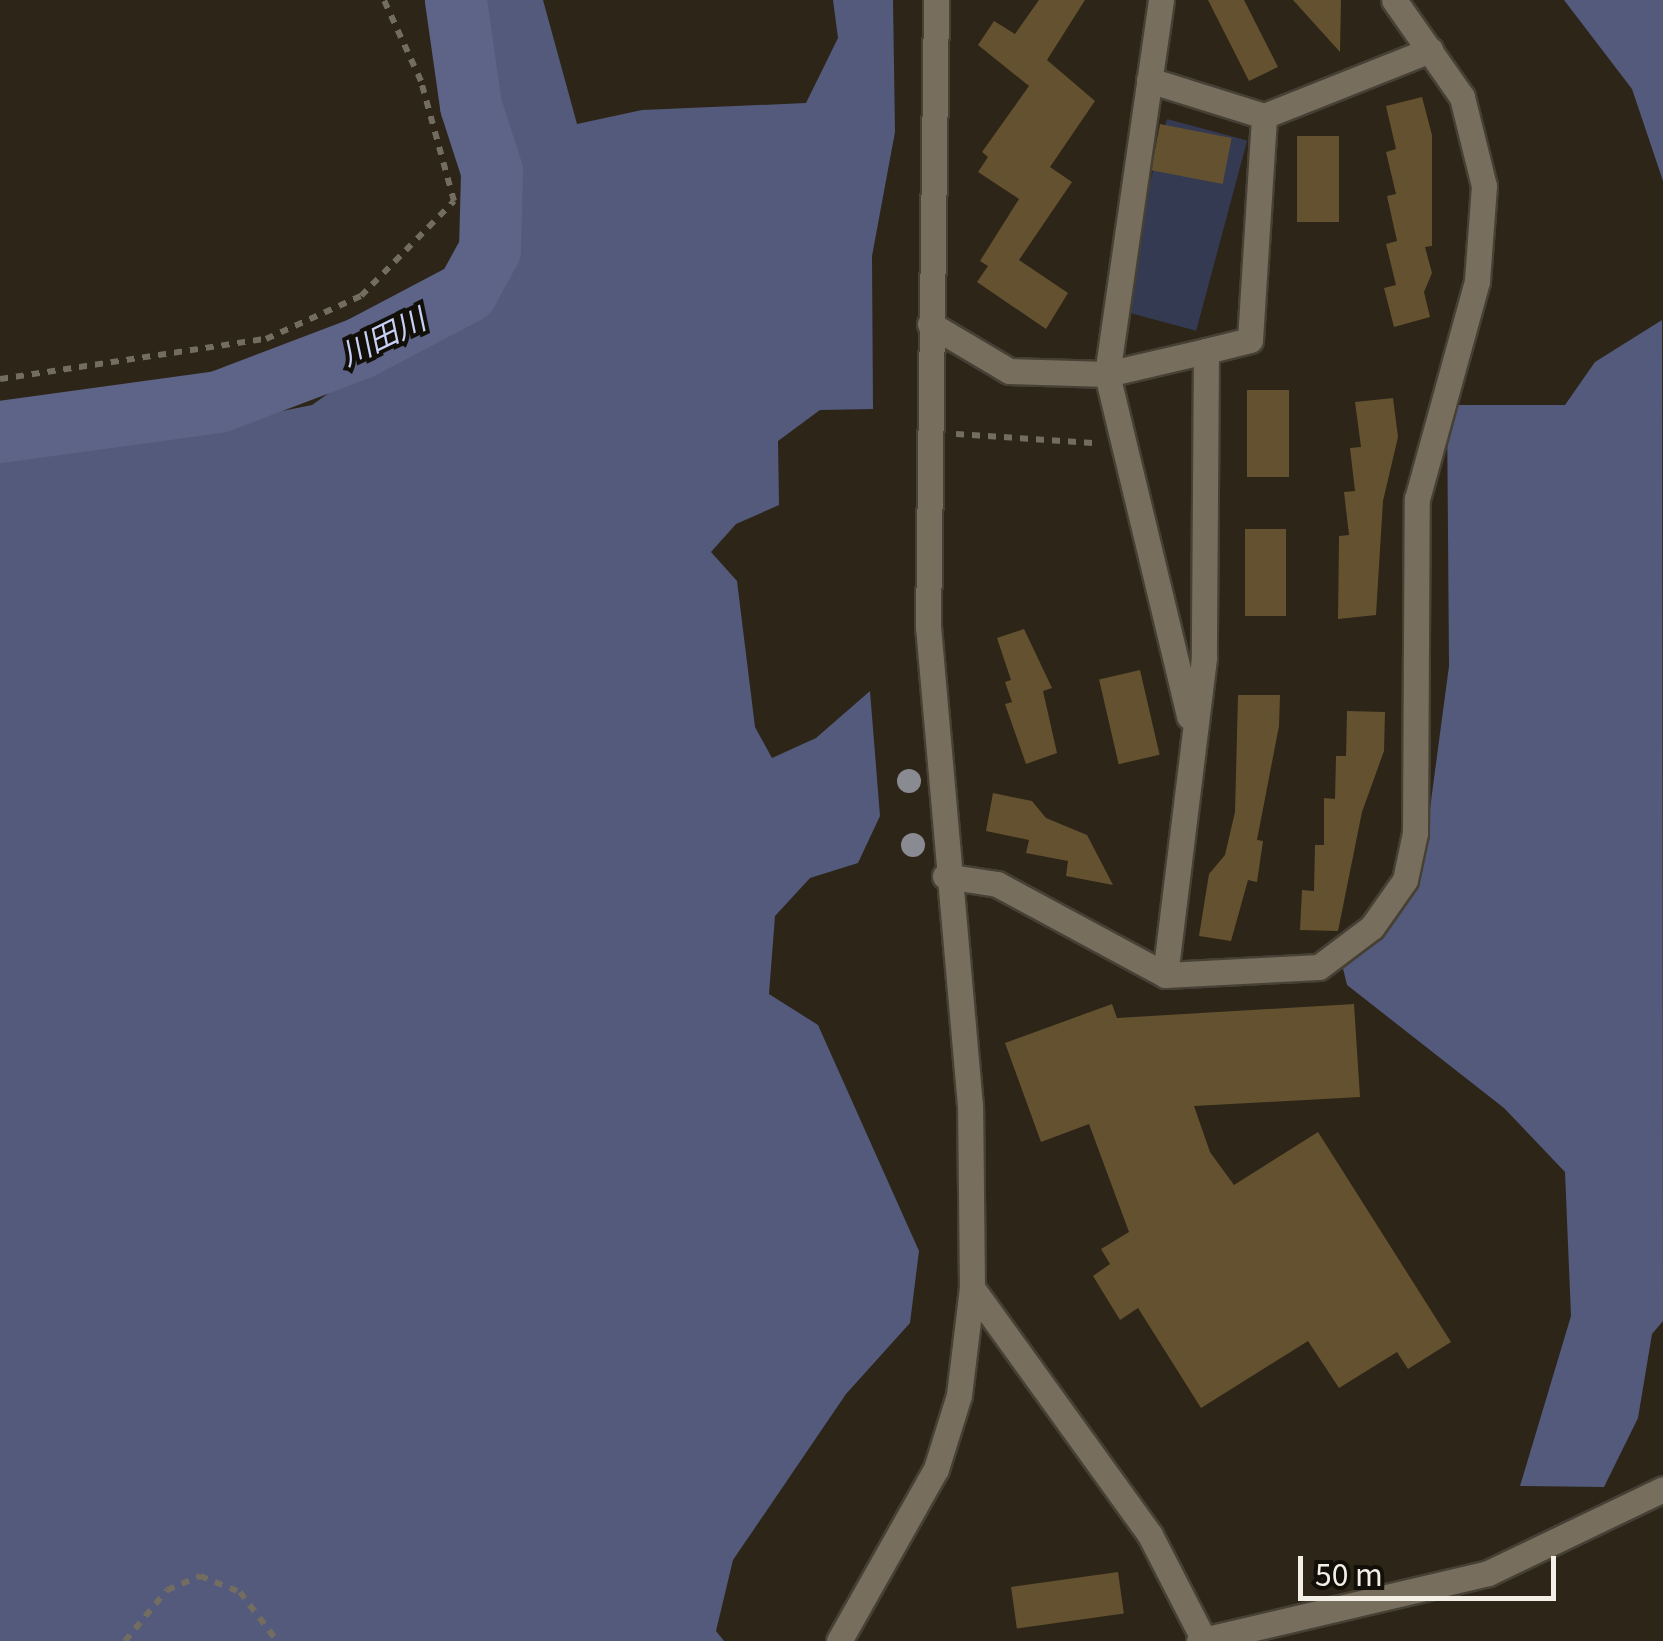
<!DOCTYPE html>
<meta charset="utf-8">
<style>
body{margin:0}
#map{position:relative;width:1663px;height:1641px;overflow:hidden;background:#2d2518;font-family:Georgia,"Noto Sans JP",serif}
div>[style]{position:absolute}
.green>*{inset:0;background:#343a52;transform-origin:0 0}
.forest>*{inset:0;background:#535a7c}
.river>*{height:62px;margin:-31px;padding:0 31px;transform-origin:31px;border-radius:31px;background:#5d6487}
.building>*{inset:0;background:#64512f;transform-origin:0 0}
.path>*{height:6px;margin-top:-3px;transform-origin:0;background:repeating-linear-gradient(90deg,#736c61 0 8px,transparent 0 16px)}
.roads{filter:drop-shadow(2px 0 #464035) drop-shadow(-2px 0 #464035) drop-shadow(0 2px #464035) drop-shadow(0 -2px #464035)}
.minor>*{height:25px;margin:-12.5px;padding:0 12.5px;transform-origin:12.5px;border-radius:12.5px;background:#776e5e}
.tertiary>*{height:25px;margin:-12.5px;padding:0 12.5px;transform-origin:12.5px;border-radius:12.5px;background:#776e5e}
.trees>*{width:24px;height:24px;margin:-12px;border-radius:50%;background:#8a8a92}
span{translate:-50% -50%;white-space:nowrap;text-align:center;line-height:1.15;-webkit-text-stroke:8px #120f09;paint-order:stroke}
.water-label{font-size:30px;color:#c8d1f5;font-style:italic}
.scale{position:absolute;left:1298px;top:1556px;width:258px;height:45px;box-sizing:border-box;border:5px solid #f4efe6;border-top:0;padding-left:12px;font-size:30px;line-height:35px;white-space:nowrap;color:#f4efe6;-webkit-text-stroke:8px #120f09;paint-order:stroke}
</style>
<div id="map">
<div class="green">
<i style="left:1167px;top:119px;width:83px;height:197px;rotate:15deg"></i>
</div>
<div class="forest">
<i style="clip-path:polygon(440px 0,543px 0,577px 124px,642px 110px,806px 103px,838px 38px,833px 0,893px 0,895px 132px,872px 256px,873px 409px,820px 410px,778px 441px,779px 505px,736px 524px,711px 552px,737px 581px,755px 727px,772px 758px,816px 738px,870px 691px,880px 816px,858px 863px,810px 878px,775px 916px,769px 994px,818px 1025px,919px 1251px,910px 1323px,846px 1394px,733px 1560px,716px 1631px,724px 1641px,0 1641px,0 422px,159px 436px,312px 405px,438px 316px,493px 229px,506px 157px)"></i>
<i style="clip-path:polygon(1564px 0,1663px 0,1663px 181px,1632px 89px)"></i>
<i style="clip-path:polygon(1662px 320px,1663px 1321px,1652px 1334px,1638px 1418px,1604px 1487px,1520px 1486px,1571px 1316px,1565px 1172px,1504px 1108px,1347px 985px,1340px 956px,1429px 816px,1449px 666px,1447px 405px,1565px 405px,1595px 362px)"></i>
</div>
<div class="river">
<i style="left:0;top:432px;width:221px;rotate:-7.8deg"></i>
<i style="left:219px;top:402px;width:152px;rotate:-20.8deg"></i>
<i style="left:361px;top:348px;width:120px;rotate:-27.8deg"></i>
<i style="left:467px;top:292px;width:48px;rotate:-61.3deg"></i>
<i style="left:490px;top:250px;width:79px;rotate:-88.5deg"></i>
<i style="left:492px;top:171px;width:68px;rotate:-107.9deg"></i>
<i style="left:471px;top:106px;width:107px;rotate:-98.1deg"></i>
</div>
<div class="building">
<i style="clip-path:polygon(1039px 0,1085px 0,1047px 60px,1095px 101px,1050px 167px,1072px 182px,1019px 260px,1068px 293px,1046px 329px,977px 282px,988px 266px,980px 261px,1019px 199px,978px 172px,988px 157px,982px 152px,1029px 86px,978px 45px,994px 21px,1015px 34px)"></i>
<i style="clip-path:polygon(1208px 0,1244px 0,1278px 67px,1249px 81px)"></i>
<i style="clip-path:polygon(1293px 0,1341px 0,1340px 52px)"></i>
<i style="clip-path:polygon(1422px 97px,1432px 135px,1432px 246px,1425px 247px,1432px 273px,1424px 292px,1430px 317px,1394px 327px,1384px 288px,1396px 285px,1386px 244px,1397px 241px,1387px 196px,1396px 194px,1386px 152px,1396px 149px,1386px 106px)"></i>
<i style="left:1160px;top:124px;width:73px;height:47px;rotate:11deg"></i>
<i style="left:1297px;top:136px;width:42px;height:86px"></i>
<i style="left:1247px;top:390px;width:42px;height:87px"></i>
<i style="clip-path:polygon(1393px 398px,1398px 437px,1383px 501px,1376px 615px,1338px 619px,1339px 536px,1349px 535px,1344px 492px,1355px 491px,1350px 448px,1361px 447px,1355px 402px)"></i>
<i style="left:1245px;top:529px;width:41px;height:87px"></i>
<i style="clip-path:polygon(1024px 629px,1052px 688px,1043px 691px,1057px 753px,1026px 764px,1005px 704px,1012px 702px,1005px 682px,1011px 680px,997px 638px)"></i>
<i style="left:1140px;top:670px;width:87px;height:42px;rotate:77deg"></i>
<i style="clip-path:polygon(1238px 695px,1280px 695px,1279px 726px,1257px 840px,1263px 841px,1257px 882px,1248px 880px,1231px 941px,1199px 936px,1209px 874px,1225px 855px,1235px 812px)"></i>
<i style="clip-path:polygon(1347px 711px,1385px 712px,1384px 751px,1362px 812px,1338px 931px,1300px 930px,1302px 890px,1314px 891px,1315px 845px,1324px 845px,1324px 798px,1335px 799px,1336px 756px,1346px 756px)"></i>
<i style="clip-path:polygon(993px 793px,1032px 801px,1046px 818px,1087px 835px,1113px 885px,1066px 876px,1068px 861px,1026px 853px,1029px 840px,986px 831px)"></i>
<i style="clip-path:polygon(1112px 1004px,1117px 1018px,1354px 1004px,1360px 1097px,1194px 1106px,1210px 1152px,1234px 1185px,1318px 1132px,1451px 1342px,1408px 1369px,1397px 1352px,1339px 1388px,1308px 1341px,1201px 1408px,1138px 1308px,1120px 1320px,1093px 1276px,1110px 1264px,1101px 1249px,1129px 1232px,1089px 1124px,1041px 1142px,1005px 1043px)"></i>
<i style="left:1118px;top:1572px;width:42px;height:108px;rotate:82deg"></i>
</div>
<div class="path">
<i style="left:0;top:379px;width:269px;rotate:-8.6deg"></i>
<i style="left:266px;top:339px;width:104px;rotate:-24.4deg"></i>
<i style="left:361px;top:296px;width:133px;rotate:-45.6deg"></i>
<i style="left:454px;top:201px;width:124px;rotate:-105.4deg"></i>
<i style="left:421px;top:81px;width:89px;rotate:-114.6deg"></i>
<i style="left:956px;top:434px;width:137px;rotate:3.8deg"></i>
<i style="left:125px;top:1641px;width:66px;rotate:-50.5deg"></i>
<i style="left:167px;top:1590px;width:36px;rotate:-23deg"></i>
<i style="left:200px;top:1576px;width:43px;rotate:21.8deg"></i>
<i style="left:240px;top:1592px;width:61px;rotate:52.9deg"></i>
</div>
<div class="roads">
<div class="minor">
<i style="left:1161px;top:0;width:378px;rotate:98.2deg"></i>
<i style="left:1107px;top:374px;width:352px;rotate:76.5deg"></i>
<i style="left:1149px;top:80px;width:121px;rotate:17.4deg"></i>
<i style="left:1264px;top:116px;width:179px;rotate:-21.7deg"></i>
<i style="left:930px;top:324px;width:92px;rotate:30.7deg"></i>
<i style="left:1009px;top:371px;width:98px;rotate:1.8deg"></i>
<i style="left:1107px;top:374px;width:102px;rotate:-13.1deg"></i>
<i style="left:1206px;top:351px;width:307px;rotate:90.4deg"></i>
<i style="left:1204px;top:658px;width:319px;rotate:97deg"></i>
<i style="left:1206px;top:351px;width:45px;rotate:-14deg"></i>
<i style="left:1250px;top:340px;width:224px;rotate:-86.4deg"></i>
<i style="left:945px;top:876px;width:53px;rotate:8.7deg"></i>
<i style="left:997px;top:884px;width:191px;rotate:28.4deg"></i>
<i style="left:1165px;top:975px;width:154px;rotate:-3deg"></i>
<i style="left:1319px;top:967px;width:66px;rotate:-37deg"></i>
<i style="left:1372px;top:927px;width:57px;rotate:-54.9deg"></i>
<i style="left:1405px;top:880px;width:48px;rotate:-78deg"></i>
<i style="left:1415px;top:833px;width:334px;rotate:-89.7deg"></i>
<i style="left:1417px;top:499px;width:226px;rotate:-74.6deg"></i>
<i style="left:1477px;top:281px;width:95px;rotate:-85.8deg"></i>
<i style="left:1484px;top:186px;width:92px;rotate:-103.9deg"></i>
<i style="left:1462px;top:97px;width:118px;rotate:-125deg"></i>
<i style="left:972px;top:1288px;width:304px;rotate:54.2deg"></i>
<i style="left:1150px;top:1535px;width:116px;rotate:62.8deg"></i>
<i style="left:1199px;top:1641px;width:297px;rotate:-13.2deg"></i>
<i style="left:1488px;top:1573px;width:194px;rotate:-25.6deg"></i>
</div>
<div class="tertiary">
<i style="left:839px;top:1641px;width:197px;rotate:-60.6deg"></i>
<i style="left:936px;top:1469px;width:77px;rotate:-72.7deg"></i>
<i style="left:959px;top:1395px;width:108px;rotate:-83.1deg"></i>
<i style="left:972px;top:1288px;width:182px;rotate:-90.6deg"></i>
<i style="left:970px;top:1106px;width:480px;rotate:-95deg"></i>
<i style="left:928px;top:628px;width:628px;rotate:-89.27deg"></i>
</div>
</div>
<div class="trees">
<i style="left:909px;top:781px"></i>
<i style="left:913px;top:845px"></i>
</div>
<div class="water-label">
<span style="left:382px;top:335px;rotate:-26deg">川田川</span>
</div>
<div class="scale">50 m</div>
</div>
